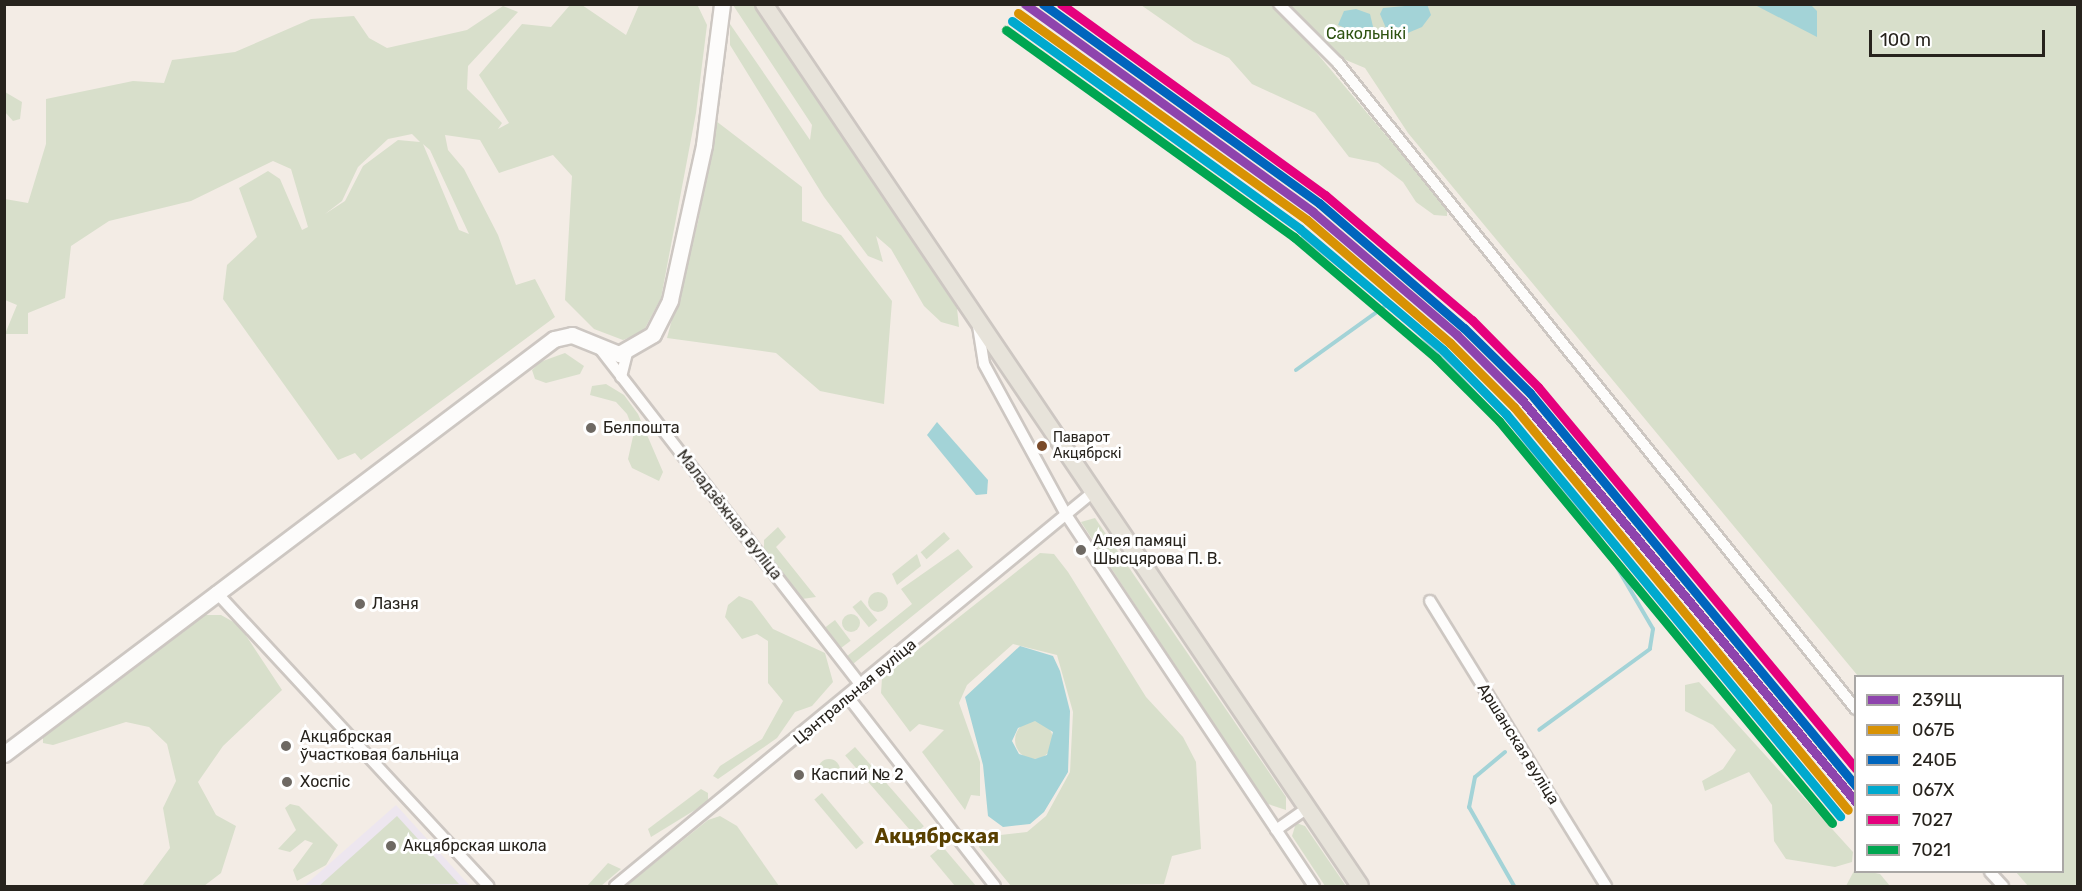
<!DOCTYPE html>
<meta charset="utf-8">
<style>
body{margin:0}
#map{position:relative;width:2082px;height:891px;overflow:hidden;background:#f3ece5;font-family:Rubik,sans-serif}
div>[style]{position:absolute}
.education>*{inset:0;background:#ede6ef}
.green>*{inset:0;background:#d8dfcb;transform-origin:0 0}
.round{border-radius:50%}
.water>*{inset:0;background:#a3d3d7}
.stream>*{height:4px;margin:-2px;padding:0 2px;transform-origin:2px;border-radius:2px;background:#a3d3d7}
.roads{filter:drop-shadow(2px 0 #cdc7c2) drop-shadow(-2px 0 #cdc7c2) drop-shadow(0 2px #cdc7c2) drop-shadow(0 -2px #cdc7c2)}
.street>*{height:10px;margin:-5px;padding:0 5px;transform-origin:5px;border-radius:5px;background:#fdfcfb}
.secondary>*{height:15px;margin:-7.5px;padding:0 7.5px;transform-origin:7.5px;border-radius:7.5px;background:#fdfcfb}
.primary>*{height:16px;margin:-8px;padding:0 8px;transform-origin:8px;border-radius:8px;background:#e7e3da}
.rail-1>*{height:9px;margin:-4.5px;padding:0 4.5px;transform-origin:4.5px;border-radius:4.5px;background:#8e44ad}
.rail-2>*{height:9px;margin:-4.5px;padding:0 4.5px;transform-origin:4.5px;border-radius:4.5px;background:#d89204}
.rail-3>*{height:9px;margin:-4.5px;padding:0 4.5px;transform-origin:4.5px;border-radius:4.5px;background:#0065bd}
.rail-4>*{height:9px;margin:-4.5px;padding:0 4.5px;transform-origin:4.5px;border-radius:4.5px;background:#00a9ce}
.rail-5>*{height:9px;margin:-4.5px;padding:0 4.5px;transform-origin:4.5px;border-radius:4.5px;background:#e5007d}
.rail-6>*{height:9px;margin:-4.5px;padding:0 4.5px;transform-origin:4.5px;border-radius:4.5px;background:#00a651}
.dots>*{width:16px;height:16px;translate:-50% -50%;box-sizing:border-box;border:3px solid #fff;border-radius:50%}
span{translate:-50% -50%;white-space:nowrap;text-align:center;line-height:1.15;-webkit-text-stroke:6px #fff;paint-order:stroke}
.bus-label{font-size:14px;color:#27231d}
.left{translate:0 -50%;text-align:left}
.park-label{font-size:16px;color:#2d5210}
.poi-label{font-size:16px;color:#27231d}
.street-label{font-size:16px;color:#27231d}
.quarter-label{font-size:20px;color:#594000;font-weight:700}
.frame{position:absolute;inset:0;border:6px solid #27231d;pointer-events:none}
.legend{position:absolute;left:1854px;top:675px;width:210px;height:198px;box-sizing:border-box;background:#fff;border:2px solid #a9a7a5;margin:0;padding:8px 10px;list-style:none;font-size:18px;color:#27231d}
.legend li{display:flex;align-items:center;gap:12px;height:30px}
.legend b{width:30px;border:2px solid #a9a7a5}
.scale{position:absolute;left:1869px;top:30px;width:176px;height:27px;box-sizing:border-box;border:3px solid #27231d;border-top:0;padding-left:8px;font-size:18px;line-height:21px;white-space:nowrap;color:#27231d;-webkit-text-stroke:4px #fff;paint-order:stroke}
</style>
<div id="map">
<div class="education">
<i style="clip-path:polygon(396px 805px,470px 886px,304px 886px)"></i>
</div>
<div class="green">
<i style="clip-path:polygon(evenodd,697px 4px,707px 25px,696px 113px,661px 298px,643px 332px,623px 340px,594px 329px,565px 300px,572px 176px,553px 155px,499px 173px,480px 140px,445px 135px,448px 150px,464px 169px,498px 235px,516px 285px,535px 279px,555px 317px,361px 460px,355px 453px,338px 460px,223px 299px,227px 265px,257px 237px,239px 188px,268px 171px,280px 179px,302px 230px,308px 227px,291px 169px,273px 161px,191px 201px,109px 221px,71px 246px,65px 298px,28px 313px,28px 334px,5px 334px,17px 305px,5px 300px,5px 199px,28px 203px,46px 144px,46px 99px,133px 81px,164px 83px,172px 60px,235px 52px,311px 19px,354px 16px,369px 38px,387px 48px,467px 30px,503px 6px,518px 12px,468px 66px,467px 89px,502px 123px,498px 129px,509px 123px,479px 75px,522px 24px,551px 27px,570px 5px,582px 5px,626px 35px,639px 5px,697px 4px,412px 134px,420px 142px,398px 140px,363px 166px,345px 201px,325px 214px,342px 201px,358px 167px,388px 139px,412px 134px,697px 4px,423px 144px,430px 150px,469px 234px,459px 230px,423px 144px)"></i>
<i style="clip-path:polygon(733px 5px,759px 5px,957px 308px,959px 327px,941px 322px,924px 306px,891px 249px,876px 236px,883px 262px,868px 256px,824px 197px,730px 45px,730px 24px,810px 140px,812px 125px)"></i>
<i style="clip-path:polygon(1141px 5px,2077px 5px,2077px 886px,2028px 886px,2016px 872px,2062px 872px,2062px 676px,1858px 676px,1408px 133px,1365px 68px,1310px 45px,1447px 208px,1447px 216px,1434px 215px,1416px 202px,1403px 182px,1378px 163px,1349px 157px,1315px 113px,1252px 84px,1229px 58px,1194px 42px)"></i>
<i style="clip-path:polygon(5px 92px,22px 102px,20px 119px,13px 121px,5px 112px)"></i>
<i style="clip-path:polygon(716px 121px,802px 187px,802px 221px,841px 235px,892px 301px,884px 404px,820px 391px,776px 353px,667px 338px,698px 222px)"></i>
<i style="clip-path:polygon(565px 353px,584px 366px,580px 374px,546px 383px,535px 379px,532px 370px,540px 362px)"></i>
<i style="clip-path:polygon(606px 384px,624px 395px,638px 414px,663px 472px,659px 481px,632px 468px,628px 459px,634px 432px,627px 414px,616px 402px,590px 395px,592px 386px)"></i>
<i style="clip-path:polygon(1095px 518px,1286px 797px,1286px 810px,1268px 804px,1253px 785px,1081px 522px)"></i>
<i style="clip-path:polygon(778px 527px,786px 537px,776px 547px,816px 597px,802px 599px,764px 551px,764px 540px)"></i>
<i style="left:944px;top:532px;width:9px;height:31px;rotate:49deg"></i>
<i style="clip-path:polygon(958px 549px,973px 567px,853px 664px,846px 657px,912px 604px,901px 589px)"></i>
<i style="clip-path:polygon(1040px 553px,1054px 554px,1068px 572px,1146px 697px,1183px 737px,1196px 762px,1201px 849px,1172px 856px,1164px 884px,1011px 886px,979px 847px,983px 837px,1027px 832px,1046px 816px,1070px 772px,1073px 712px,1057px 655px,1013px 644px,967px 685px,959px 703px,980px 762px,980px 796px,971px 795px,965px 810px,922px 752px,944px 730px,919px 724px,910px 732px,881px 693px,882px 678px)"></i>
<i style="clip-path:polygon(917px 554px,921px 566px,897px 585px,892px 574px)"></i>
<i class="round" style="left:868px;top:592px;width:20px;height:20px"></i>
<i style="clip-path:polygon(739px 596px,752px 601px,773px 629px,825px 653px,833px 682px,812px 706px,795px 712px,777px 738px,718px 779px,713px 776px,720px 766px,762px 739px,783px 701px,768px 683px,768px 641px,757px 634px,742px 639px,725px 617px,728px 605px)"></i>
<i style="left:861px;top:600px;width:26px;height:11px;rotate:51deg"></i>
<i class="round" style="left:842px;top:614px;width:18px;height:18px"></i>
<i style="clip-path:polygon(199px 615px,221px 615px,239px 625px,282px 690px,223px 746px,198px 782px,216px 815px,236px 826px,221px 873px,204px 886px,142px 886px,170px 848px,163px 808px,176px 781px,167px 744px,149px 727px,126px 722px,53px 745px,43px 743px,43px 733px)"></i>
<i style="left:835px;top:620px;width:26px;height:12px;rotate:53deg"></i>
<i style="clip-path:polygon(1699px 682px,1853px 852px,1852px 862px,1835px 867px,1786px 859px,1774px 841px,1772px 805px,1749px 772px,1705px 791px,1702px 781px,1723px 769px,1736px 750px,1713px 725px,1685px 711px,1685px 685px)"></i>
<i class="round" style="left:1015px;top:721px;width:38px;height:38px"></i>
<i style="left:855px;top:747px;width:105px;height:13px;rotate:49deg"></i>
<i class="round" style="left:818px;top:759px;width:22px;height:22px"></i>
<i style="clip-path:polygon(701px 789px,708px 793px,708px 802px,651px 837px,648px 829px)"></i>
<i style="left:822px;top:793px;width:65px;height:10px;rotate:50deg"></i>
<i style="clip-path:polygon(290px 804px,299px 806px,338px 845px,326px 865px,297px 881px,293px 870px,313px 843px,305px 840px,290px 852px,278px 849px,296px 830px,285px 808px)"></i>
<i style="clip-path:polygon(397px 816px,459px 884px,319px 886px)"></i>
<i style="clip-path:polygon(720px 816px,737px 826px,779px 886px,626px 886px,708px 820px)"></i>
<i style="clip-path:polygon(1296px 823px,1305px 826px,1346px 886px,1325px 886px,1292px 836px)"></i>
<i style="clip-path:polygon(942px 846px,976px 886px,955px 886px,930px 856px)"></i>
<i style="clip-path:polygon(608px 863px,621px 869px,601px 886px,587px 886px)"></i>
<i style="clip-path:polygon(1855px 869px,1880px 874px,1890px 886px,1846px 886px)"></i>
</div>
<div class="water">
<i style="clip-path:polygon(1427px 4px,1431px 15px,1422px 27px,1391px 40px,1380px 14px,1383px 8px)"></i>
<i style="clip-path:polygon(1755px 5px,1811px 5px,1817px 11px,1817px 37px)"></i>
<i style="clip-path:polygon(1356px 9px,1370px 14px,1375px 35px,1370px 39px,1338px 25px,1344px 11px)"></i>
<i style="clip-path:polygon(937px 422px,988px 480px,987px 494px,976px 495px,927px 435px)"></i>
<i style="clip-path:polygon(evenodd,1020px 646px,1053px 656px,1060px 671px,1070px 711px,1068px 772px,1044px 812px,1030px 824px,1003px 827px,988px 816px,983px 765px,965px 697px,1020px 646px,1035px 721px,1053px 732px,1047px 755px,1035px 759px,1019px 754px,1012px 741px,1018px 728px,1035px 721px)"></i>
</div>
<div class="stream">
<i style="left:1303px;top:237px;width:129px;rotate:38.4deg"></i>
<i style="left:1404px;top:317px;width:205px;rotate:47deg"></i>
<i style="left:1544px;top:467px;width:71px;rotate:49.6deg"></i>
<i style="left:1590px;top:521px;width:125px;rotate:59.7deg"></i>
<i style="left:1653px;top:629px;width:20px;rotate:99deg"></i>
<i style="left:1650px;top:649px;width:137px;rotate:143.9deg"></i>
<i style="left:1296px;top:370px;width:113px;rotate:-35.7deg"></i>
<i style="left:1505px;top:752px;width:39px;rotate:140deg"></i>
<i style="left:1475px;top:777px;width:31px;rotate:101deg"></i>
<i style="left:1469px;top:807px;width:91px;rotate:60.3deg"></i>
</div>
<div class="roads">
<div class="street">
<i style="left:1279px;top:4px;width:83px;rotate:45deg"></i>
<i style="left:1338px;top:63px;width:828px;rotate:51.28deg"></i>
<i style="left:978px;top:326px;width:38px;rotate:81deg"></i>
<i style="left:984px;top:364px;width:173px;rotate:61.4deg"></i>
<i style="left:1067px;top:516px;width:445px;rotate:56.3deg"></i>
<i style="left:597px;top:345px;width:433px;rotate:52.2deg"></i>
<i style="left:621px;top:377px;width:25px;rotate:-76deg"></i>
<i style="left:216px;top:592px;width:401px;rotate:47.2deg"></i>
<i style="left:1430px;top:601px;width:335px;rotate:58.3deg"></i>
<i style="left:849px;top:698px;width:238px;rotate:52.2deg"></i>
<i style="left:1276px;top:830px;width:38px;rotate:-35deg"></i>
<i style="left:1990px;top:872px;width:19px;rotate:47deg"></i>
<i style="left:615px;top:886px;width:618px;rotate:-39.49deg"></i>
</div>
<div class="secondary">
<i style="left:4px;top:754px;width:689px;rotate:-37.04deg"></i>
<i style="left:554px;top:339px;width:18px;rotate:-13deg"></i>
<i style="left:572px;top:335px;width:51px;rotate:22deg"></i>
<i style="left:619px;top:354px;width:39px;rotate:-30deg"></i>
<i style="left:653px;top:334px;width:38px;rotate:-63deg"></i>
<i style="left:670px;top:300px;width:159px;rotate:-77.6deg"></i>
<i style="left:704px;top:145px;width:142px;rotate:-82.7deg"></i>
</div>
<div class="primary">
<i style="left:764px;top:4px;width:1064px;rotate:55.95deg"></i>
</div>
</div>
<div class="rail-1">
<i style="left:1025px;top:4px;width:355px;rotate:35.8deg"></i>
<i style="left:1313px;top:212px;width:189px;rotate:40.5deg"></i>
<i style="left:1457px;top:335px;width:92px;rotate:45deg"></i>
<i style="left:1522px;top:400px;width:523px;rotate:50.28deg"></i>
</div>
<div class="rail-2">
<i style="left:1018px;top:13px;width:355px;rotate:35.6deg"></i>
<i style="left:1307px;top:220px;width:189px;rotate:40.7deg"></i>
<i style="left:1450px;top:343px;width:91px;rotate:45deg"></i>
<i style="left:1514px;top:407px;width:523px;rotate:50.35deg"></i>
</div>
<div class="rail-3">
<i style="left:1043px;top:4px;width:340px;rotate:35.8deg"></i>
<i style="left:1319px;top:203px;width:191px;rotate:40.8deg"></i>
<i style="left:1464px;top:328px;width:93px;rotate:44.6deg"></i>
<i style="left:1530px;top:393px;width:511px;rotate:50.32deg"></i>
</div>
<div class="rail-4">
<i style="left:1012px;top:21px;width:355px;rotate:35.8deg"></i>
<i style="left:1300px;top:229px;width:187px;rotate:40.2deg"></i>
<i style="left:1443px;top:350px;width:90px;rotate:45.5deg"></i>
<i style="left:1506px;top:414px;width:523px;rotate:50.28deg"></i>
</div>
<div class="rail-5">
<i style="left:1061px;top:4px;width:326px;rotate:35.9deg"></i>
<i style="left:1325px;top:195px;width:193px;rotate:40.4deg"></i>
<i style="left:1472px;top:320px;width:94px;rotate:45.4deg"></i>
<i style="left:1538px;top:387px;width:497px;rotate:50.2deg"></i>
</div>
<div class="rail-6">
<i style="left:1006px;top:30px;width:355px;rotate:35.7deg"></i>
<i style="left:1294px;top:237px;width:187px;rotate:40.4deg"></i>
<i style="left:1436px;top:358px;width:89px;rotate:45deg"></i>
<i style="left:1499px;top:421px;width:522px;rotate:50.36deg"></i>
</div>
<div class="dots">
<i style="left:591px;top:428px;background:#6e6963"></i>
<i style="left:1042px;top:446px;background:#7a4b2a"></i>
<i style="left:1081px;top:550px;background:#6e6963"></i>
<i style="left:360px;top:604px;background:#6e6963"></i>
<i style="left:286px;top:746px;background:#6e6963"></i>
<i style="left:799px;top:775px;background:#6e6963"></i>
<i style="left:287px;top:782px;background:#6e6963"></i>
<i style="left:391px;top:846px;background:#6e6963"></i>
</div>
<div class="bus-label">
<span class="left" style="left:1053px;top:446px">Паварот<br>Акцябрскі</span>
</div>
<div class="park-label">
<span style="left:1366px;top:34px">Сакольнікі</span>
</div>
<div class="poi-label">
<span class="left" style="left:603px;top:428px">Белпошта</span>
<span class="left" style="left:1093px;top:550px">Алея памяці<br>Шысцярова П. В.</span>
<span class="left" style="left:372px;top:604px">Лазня</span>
<span class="left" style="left:300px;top:746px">Акцябрская<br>ўчастковая бальніца</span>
<span class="left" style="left:811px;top:775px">Каспий № 2</span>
<span class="left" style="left:300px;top:782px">Хоспіс</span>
<span class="left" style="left:403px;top:846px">Акцябрская школа</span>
</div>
<div class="street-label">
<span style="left:729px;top:515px;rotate:52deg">Маладзёжная вуліца</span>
<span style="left:855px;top:692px;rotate:-40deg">Цэнтральная вуліца</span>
<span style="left:1518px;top:744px;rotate:58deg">Аршанская вуліца</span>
</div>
<div class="quarter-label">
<span style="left:937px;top:836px">Акцябрская</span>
</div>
<div class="frame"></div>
<ul class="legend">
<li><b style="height:8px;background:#8e44ad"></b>239Щ</li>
<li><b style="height:8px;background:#d89204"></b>067Б</li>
<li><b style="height:8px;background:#0065bd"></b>240Б</li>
<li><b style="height:8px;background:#00a9ce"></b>067Х</li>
<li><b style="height:8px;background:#e5007d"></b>7027</li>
<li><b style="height:8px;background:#00a651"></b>7021</li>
</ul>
<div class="scale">100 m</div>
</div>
